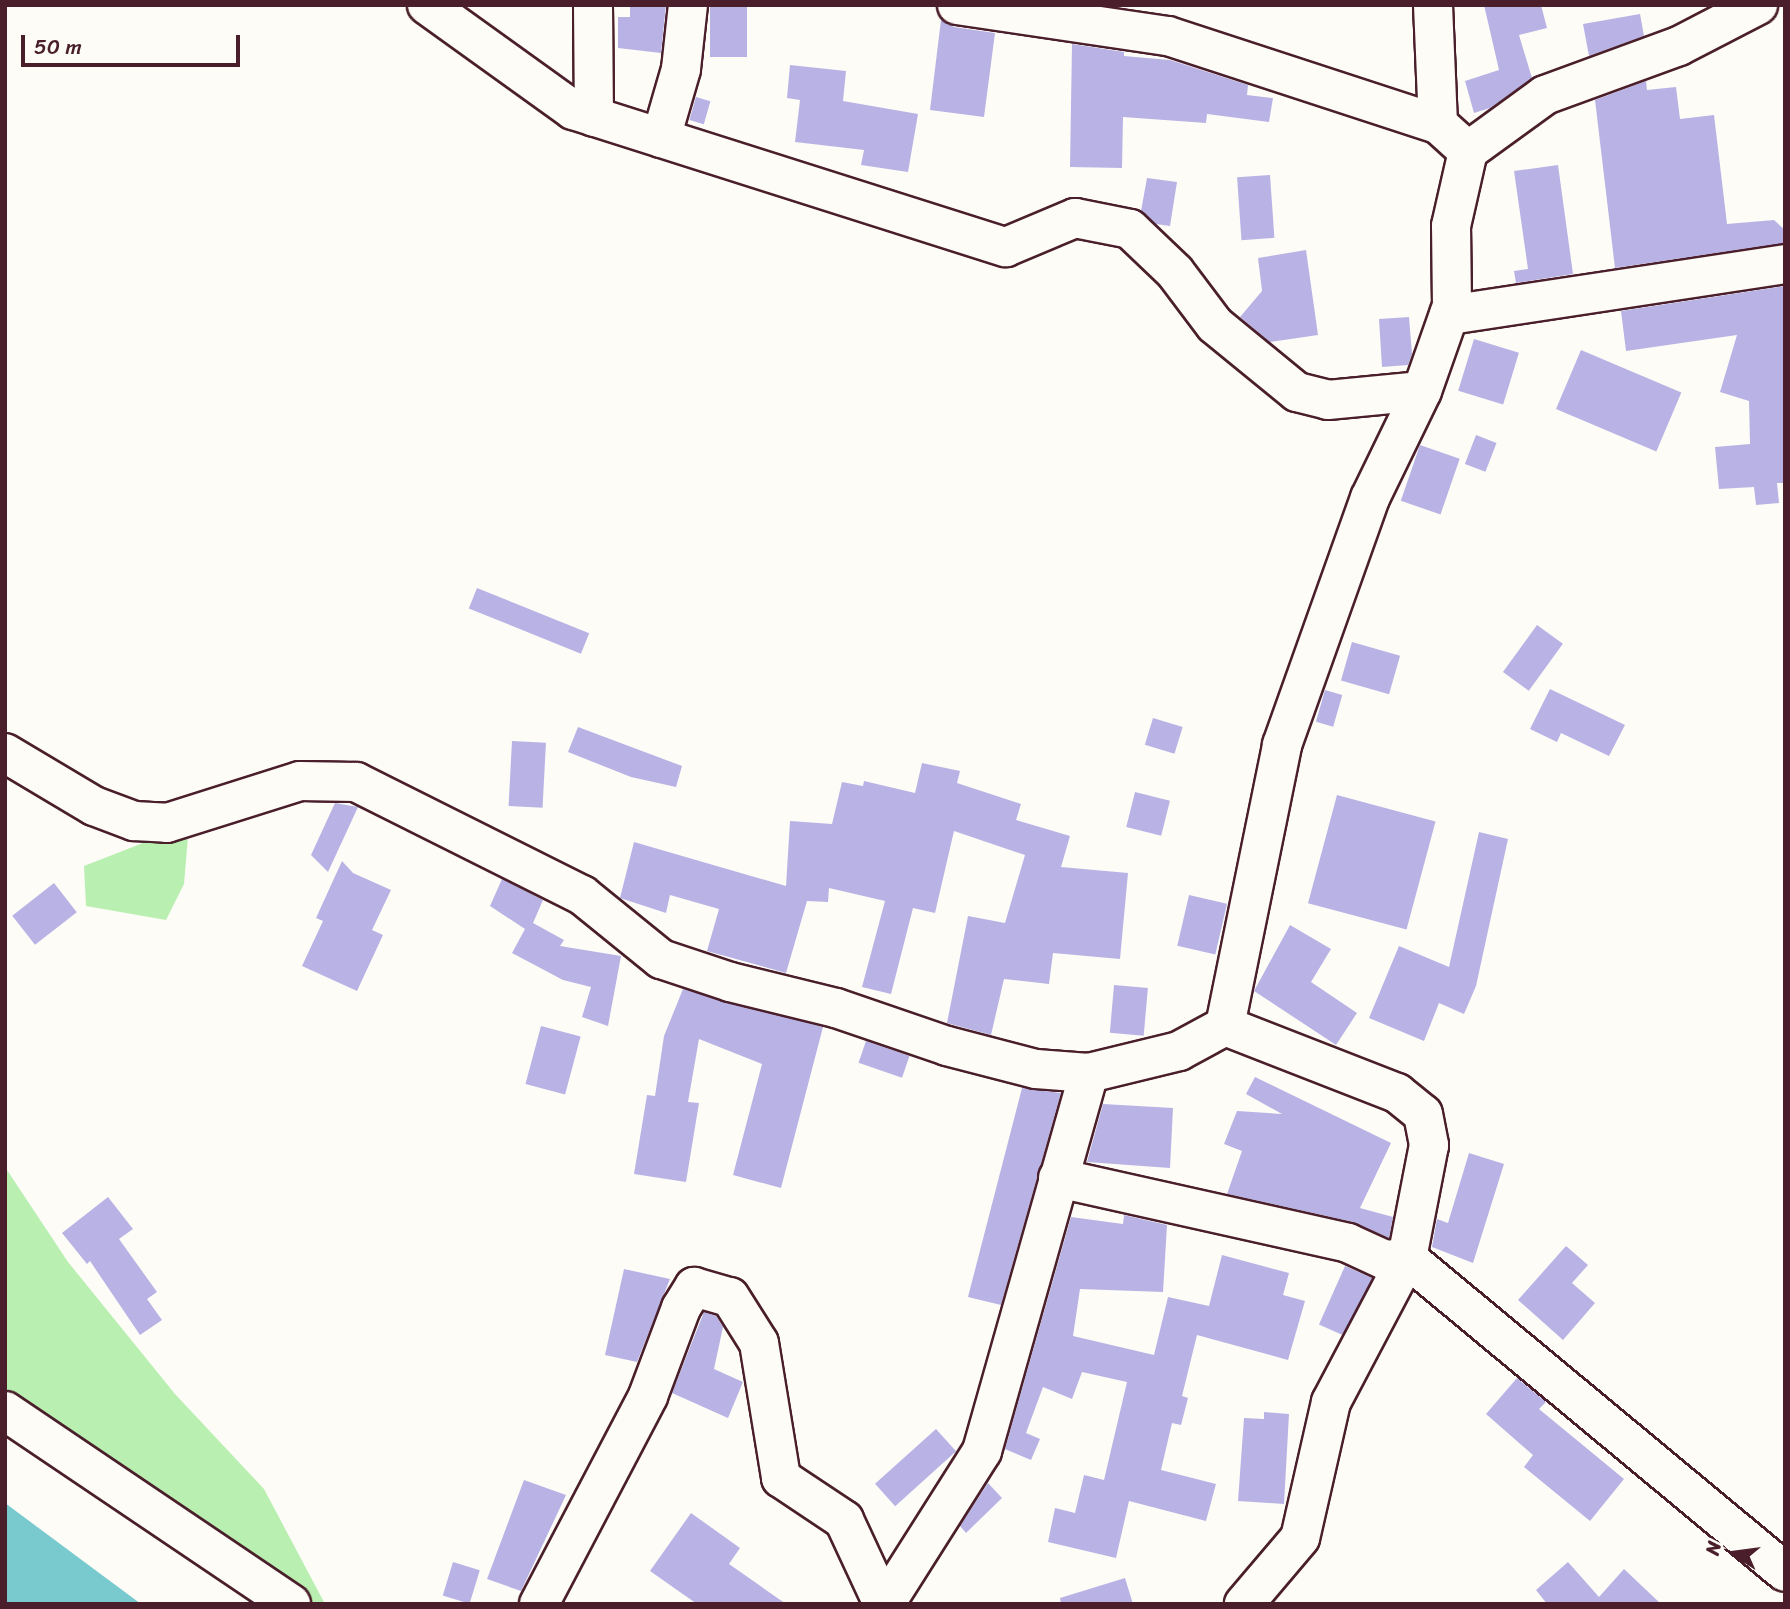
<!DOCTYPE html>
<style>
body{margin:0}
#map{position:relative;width:1790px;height:1609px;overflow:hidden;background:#fdfcf7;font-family:Sriracha,sans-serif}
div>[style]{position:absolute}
.green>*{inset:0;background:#b9efb1}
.water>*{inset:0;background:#78cacf}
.building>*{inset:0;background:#b9b3e5;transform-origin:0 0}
.roads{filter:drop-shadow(2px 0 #4a1f2b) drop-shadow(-2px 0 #4a1f2b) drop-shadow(0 2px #4a1f2b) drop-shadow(0 -2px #4a1f2b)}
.minor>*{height:38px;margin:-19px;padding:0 19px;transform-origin:19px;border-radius:19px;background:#fdfcf7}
span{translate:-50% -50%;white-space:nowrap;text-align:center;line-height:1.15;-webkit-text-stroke:5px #fdfcf7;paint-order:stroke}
.frame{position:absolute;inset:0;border:7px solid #4a1f2b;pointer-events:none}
.north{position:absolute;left:1699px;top:1518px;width:70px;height:70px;-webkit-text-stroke:5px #fdfcf7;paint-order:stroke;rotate:283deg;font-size:19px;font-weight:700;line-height:28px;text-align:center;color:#4a1f2b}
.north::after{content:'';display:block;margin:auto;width:24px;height:32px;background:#4a1f2b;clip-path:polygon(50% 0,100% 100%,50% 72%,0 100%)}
.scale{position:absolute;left:21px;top:35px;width:219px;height:32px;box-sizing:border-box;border:4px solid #4a1f2b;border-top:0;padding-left:9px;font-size:21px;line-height:24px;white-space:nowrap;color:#4a1f2b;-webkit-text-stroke:5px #fdfcf7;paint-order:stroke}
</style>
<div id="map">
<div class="green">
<i style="clip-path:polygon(189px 825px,184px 884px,166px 920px,86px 906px,84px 866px)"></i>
<i style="clip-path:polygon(5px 1167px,68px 1262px,175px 1394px,264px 1489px,325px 1604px,312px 1604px,202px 1524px,5px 1393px)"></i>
</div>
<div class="water">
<i style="clip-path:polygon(5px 1503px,141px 1604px,5px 1604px)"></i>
</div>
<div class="building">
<i style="clip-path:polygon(630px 5px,666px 5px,661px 53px,618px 48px,618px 17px,630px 17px)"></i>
<i style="left:710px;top:5px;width:37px;height:52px"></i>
<i style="clip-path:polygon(1484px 5px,1541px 5px,1547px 28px,1519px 35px,1532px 78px,1490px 108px,1474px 113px,1465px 81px,1499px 70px)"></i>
<i style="clip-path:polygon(1640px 14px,1644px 36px,1589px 56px,1583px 24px)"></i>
<i style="clip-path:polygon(941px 20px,954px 27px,995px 33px,984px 117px,930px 110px)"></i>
<i style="clip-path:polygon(1072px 44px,1124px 52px,1124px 56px,1170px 60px,1248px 85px,1247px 95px,1273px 98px,1269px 122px,1207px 114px,1206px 123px,1123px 117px,1122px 168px,1070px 167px)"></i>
<i style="clip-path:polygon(790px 65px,846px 71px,843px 101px,918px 114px,908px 172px,861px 165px,864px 150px,795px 142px,800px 100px,787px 98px)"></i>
<i style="clip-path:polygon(1646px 81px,1647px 90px,1676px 87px,1680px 119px,1714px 115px,1727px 224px,1774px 220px,1785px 230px,1785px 243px,1615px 268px,1595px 100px)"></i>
<i style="left:696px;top:97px;width:15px;height:24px;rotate:16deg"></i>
<i style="clip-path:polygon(1558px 165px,1573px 274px,1516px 283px,1514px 271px,1528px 269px,1514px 171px)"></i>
<i style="left:1270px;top:175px;width:63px;height:33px;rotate:86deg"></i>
<i style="clip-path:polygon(1147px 178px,1177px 182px,1170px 226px,1156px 224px,1141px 211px)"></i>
<i style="clip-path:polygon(1306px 250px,1318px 335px,1270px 342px,1240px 317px,1262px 291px,1258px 258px)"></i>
<i style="clip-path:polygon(1785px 286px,1785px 483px,1777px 483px,1779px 503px,1756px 505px,1754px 487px,1719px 489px,1715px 447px,1750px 444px,1749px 401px,1720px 392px,1737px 335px,1626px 351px,1621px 311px)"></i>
<i style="clip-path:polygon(1409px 317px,1412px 354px,1408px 365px,1382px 367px,1379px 319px)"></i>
<i style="left:1474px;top:339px;width:47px;height:54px;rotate:17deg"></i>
<i style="left:1581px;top:350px;width:109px;height:64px;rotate:23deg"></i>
<i style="left:1476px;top:435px;width:22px;height:31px;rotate:21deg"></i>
<i style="left:1420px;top:445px;width:42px;height:59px;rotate:19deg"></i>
<i style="left:477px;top:588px;width:121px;height:22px;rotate:22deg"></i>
<i style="left:1537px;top:625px;width:32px;height:58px;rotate:36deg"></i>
<i style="left:1352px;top:642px;width:50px;height:40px;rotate:16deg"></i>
<i style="clip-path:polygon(1550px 689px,1625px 725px,1609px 756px,1561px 733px,1557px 742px,1530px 729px)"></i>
<i style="left:1325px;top:690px;width:18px;height:33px;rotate:16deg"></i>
<i style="left:1153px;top:718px;width:31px;height:28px;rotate:17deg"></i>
<i style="clip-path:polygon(578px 727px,682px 766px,676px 787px,631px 777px,568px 752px)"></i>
<i style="left:512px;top:741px;width:34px;height:65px;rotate:3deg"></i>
<i style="clip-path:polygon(922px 763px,960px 771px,957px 783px,1021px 804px,1016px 820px,1070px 836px,1061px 867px,1128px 873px,1120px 959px,1053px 953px,1049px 984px,1004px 979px,991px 1035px,947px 1023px,968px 916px,1005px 923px,1025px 855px,954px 831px,935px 913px,913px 908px,891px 994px,862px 987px,885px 901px,829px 888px,828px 902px,807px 901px,786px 973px,707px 951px,719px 909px,670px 895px,666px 913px,620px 898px,634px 842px,786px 886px,790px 821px,832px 824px,842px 782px,863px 786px,864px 781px,915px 793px)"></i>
<i style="left:1135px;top:792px;width:36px;height:36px;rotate:14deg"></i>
<i style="left:1337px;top:795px;width:102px;height:112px;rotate:15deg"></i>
<i style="clip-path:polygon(335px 803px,358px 807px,328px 872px,311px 855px)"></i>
<i style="clip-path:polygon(1479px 832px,1508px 839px,1476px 986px,1464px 1014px,1439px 1003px,1424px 1041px,1369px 1018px,1399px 946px,1449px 967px)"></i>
<i style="clip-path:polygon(342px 861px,353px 873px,391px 890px,372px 930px,383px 935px,357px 991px,302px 966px,323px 921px,316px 918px)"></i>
<i style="clip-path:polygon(502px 879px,543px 900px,533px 923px,564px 940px,560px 946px,621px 956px,608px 1026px,582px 1017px,591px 987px,563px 980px,512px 953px,525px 929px,490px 906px)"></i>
<i style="left:54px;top:883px;width:37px;height:53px;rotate:52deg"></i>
<i style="left:1189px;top:895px;width:39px;height:52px;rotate:13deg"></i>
<i style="clip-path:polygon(1290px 925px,1331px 949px,1311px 982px,1357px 1013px,1336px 1045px,1254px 991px)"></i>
<i style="left:1114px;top:985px;width:34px;height:48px;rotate:5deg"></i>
<i style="clip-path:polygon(683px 989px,823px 1027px,781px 1188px,733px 1175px,762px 1064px,699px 1039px,688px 1102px,699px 1103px,686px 1182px,634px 1174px,647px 1095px,655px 1096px,664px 1036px)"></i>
<i style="left:541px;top:1026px;width:41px;height:60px;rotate:15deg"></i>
<i style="left:866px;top:1041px;width:46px;height:23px;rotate:19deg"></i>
<i style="clip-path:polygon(1255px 1077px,1391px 1143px,1360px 1208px,1393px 1217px,1389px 1238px,1353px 1222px,1227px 1194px,1242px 1151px,1224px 1144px,1237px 1111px,1282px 1114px,1246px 1094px)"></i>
<i style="clip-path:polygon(1022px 1088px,1061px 1093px,1001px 1305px,968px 1297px)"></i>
<i style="clip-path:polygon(1103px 1104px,1173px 1108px,1170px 1168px,1087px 1162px)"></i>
<i style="clip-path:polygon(1469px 1153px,1504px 1164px,1473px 1263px,1432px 1247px,1437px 1219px,1448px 1223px)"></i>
<i style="clip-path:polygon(108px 1197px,133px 1229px,119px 1239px,157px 1292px,147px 1299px,162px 1320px,140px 1335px,90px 1261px,87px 1264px,62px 1233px)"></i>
<i style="clip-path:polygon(1124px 1215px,1167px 1225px,1163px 1292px,1080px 1289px,1073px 1336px,1154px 1355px,1168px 1297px,1209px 1306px,1222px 1255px,1289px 1273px,1283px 1295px,1305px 1301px,1288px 1360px,1197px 1335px,1182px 1396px,1188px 1398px,1181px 1425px,1172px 1423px,1161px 1470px,1216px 1484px,1206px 1521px,1129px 1501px,1116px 1558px,1048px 1542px,1055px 1508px,1075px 1513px,1084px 1475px,1104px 1480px,1127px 1382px,1082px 1372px,1072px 1399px,1043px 1387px,1026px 1433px,1040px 1439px,1031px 1460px,1005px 1449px,1071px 1217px,1123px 1224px)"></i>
<i style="clip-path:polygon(1566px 1246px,1588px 1265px,1572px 1283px,1595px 1303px,1563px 1340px,1518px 1300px)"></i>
<i style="left:1345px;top:1266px;width:30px;height:64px;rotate:24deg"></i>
<i style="clip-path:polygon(624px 1269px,670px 1279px,637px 1362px,605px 1355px)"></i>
<i style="clip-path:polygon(704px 1312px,716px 1316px,723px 1327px,714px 1369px,743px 1382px,728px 1418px,672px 1393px)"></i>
<i style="clip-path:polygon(1517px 1378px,1546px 1402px,1539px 1409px,1624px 1479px,1590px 1521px,1524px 1467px,1533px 1455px,1486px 1414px)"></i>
<i style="clip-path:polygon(1264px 1412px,1289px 1414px,1284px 1504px,1238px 1501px,1244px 1418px,1264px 1419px)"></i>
<i style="left:936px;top:1429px;width:30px;height:82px;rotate:48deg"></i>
<i style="clip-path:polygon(524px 1480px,566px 1495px,521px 1591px,487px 1579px)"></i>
<i style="clip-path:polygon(988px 1483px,1002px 1498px,966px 1533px,960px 1526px)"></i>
<i style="clip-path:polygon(691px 1513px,740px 1548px,729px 1564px,786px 1604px,697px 1604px,650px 1571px)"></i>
<i style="left:453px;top:1562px;width:28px;height:35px;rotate:17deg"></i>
<i style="clip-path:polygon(1568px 1562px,1599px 1597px,1624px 1569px,1661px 1604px,1547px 1604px,1536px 1590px)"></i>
<i style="clip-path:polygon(1125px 1578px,1133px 1604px,1061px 1604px,1060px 1598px)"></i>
</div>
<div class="roads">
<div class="minor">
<i style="left:427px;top:5px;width:180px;rotate:35.7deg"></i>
<i style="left:573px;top:110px;width:454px;rotate:17.6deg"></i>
<i style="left:1006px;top:247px;width:75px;rotate:-22.8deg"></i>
<i style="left:1075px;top:218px;width:56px;rotate:11.3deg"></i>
<i style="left:1130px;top:229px;width:62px;rotate:43.7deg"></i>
<i style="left:1175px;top:272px;width:66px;rotate:53deg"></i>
<i style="left:1215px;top:325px;width:106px;rotate:39.3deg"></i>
<i style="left:1297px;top:392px;width:32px;rotate:14deg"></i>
<i style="left:1328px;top:400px;width:94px;rotate:-5.5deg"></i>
<i style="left:593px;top:5px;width:112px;rotate:89.5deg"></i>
<i style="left:957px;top:5px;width:213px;rotate:8.4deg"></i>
<i style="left:1168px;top:36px;width:284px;rotate:18.1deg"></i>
<i style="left:1438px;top:124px;width:40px;rotate:42deg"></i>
<i style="left:1433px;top:5px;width:119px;rotate:87.6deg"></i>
<i style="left:661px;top:138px;width:72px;rotate:-73.8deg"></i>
<i style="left:681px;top:69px;width:64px;rotate:-83.8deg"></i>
<i style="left:1449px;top:315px;width:340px;rotate:-8.6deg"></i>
<i style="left:5px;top:753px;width:104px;rotate:30.8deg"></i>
<i style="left:94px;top:806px;width:43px;rotate:20.6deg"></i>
<i style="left:134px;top:821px;width:33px;rotate:3deg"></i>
<i style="left:167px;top:823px;width:139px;rotate:-17.5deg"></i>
<i style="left:300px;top:781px;width:56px;rotate:1deg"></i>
<i style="left:356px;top:782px;width:253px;rotate:26.6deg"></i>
<i style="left:582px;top:895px;width:102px;rotate:39deg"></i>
<i style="left:661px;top:959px;width:73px;rotate:18.4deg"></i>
<i style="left:730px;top:982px;width:109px;rotate:13.8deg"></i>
<i style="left:836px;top:1008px;width:117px;rotate:18.9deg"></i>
<i style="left:947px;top:1046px;width:92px;rotate:14.5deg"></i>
<i style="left:1036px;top:1069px;width:53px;rotate:4.3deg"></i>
<i style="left:1089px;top:1073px;width:93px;rotate:-13.7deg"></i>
<i style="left:1179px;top:1051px;width:52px;rotate:-28.5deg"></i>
<i style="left:1225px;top:1026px;width:287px;rotate:-78.5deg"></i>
<i style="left:1282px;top:745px;width:262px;rotate:-70.4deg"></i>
<i style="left:1370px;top:498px;width:119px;rotate:-64.1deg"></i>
<i style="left:1422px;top:391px;width:90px;rotate:-70.6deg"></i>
<i style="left:1452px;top:306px;width:80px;rotate:-90.7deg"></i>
<i style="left:1451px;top:226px;width:77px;rotate:-77.2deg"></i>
<i style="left:1468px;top:151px;width:95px;rotate:-36deg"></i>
<i style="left:1545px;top:95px;width:143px;rotate:-20.1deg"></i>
<i style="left:1679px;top:46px;width:89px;rotate:-27.4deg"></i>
<i style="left:1225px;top:1026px;width:185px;rotate:21.3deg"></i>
<i style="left:1397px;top:1093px;width:33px;rotate:39deg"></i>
<i style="left:1423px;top:1114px;width:32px;rotate:79deg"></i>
<i style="left:1429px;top:1145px;width:115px;rotate:101deg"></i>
<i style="left:1407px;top:1258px;width:163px;rotate:117.8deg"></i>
<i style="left:1331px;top:1402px;width:139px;rotate:102.8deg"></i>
<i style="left:1300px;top:1538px;width:87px;rotate:130.3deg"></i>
<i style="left:1058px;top:1178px;width:297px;rotate:12.6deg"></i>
<i style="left:1348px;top:1243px;width:41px;rotate:24.7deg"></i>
<i style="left:1385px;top:1260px;width:22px;rotate:-5deg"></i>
<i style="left:1407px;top:1258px;width:491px;rotate:39.7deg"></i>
<i style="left:5px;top:1411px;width:345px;rotate:34deg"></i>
<i style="left:539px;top:1604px;width:235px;rotate:-62.3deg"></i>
<i style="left:648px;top:1396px;width:94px;rotate:-69.4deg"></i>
<i style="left:681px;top:1308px;width:25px;rotate:-58deg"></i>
<i style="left:694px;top:1287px;width:37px;rotate:16deg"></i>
<i style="left:730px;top:1297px;width:54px;rotate:57.8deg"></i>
<i style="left:759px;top:1343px;width:137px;rotate:80.7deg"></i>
<i style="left:781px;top:1478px;width:76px;rotate:33.7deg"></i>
<i style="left:844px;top:1520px;width:93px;rotate:65.1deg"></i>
<i style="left:885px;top:1604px;width:181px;rotate:-57.6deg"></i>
<i style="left:982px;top:1451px;width:393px;rotate:-74.2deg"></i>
</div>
</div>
<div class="frame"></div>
<div class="north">N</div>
<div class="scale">50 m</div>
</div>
